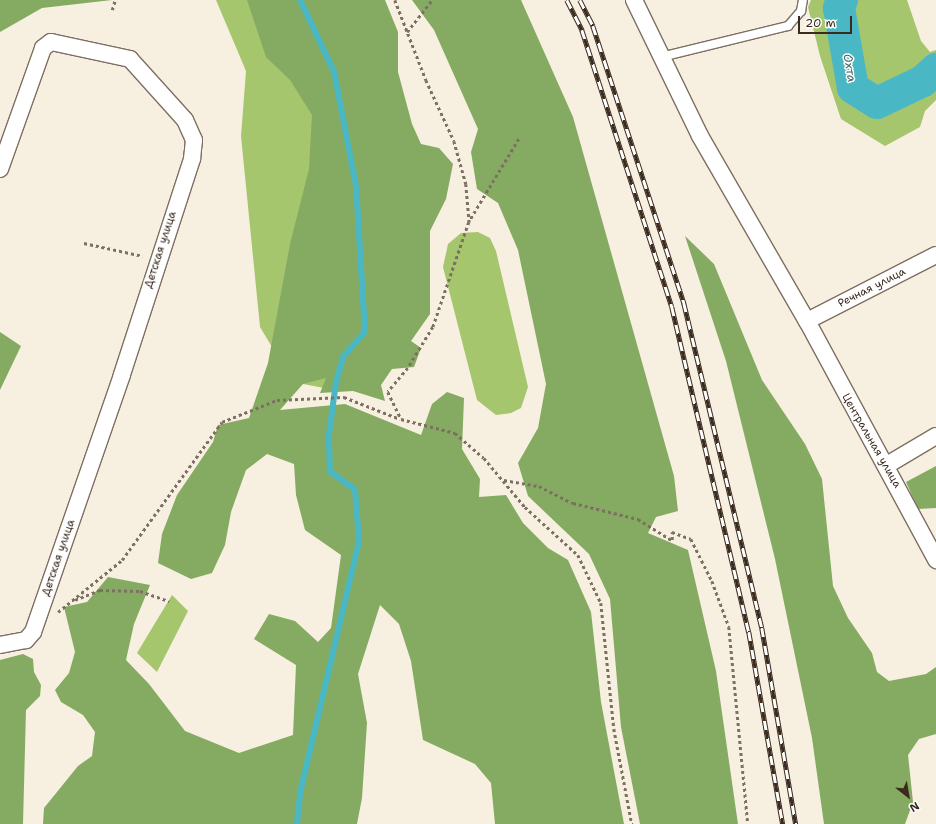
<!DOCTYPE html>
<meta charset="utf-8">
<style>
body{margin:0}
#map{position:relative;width:936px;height:824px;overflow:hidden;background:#f7efe0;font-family:"Shantell Sans",sans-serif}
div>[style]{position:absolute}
.green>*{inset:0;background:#a6c66e}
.forest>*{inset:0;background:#84ab61}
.stream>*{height:5.5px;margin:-2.75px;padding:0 2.75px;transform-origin:2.75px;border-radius:2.75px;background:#4ab8c4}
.river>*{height:32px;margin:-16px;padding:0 16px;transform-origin:16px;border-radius:16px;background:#4ab8c4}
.path>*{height:2.5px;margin-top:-1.25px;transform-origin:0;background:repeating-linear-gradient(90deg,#7d6f62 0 3px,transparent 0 6px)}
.roads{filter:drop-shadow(1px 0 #7d6f62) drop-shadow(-1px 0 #7d6f62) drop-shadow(0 1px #7d6f62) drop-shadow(0 -1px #7d6f62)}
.service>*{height:8px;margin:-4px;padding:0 4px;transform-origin:4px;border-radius:4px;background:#fff}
.minor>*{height:16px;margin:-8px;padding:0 8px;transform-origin:8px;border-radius:8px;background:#fff}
.rail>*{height:4.5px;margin-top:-2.25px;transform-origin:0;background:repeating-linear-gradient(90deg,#fff 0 9px,#3b2a1e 0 18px);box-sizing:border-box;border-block:1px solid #3b2a1e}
span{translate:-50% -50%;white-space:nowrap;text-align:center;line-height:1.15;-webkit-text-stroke:3px #fff;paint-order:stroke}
.street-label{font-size:11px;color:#3b2a1e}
.water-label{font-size:12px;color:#416360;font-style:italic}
.north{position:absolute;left:888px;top:776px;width:40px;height:40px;-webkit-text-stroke:3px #fff;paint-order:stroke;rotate:149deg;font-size:11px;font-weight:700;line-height:16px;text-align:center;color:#3b2a1e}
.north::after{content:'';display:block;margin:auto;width:14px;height:18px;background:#3b2a1e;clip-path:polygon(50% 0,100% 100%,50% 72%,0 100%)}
.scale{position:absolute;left:798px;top:16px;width:54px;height:18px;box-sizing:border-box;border:2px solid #3b2a1e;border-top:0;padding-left:5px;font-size:12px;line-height:14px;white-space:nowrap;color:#3b2a1e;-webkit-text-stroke:3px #fff;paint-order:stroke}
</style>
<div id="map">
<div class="green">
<i style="clip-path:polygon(216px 0,335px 0,329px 389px,293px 382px,260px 327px,241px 136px,246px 71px)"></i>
<i style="clip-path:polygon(811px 0,907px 0,921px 41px,930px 52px,936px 50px,936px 100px,925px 111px,920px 127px,885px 146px,841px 119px,820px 56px,808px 7px)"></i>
<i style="clip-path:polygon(478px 232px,490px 238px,496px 251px,528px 387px,521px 408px,511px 413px,496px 415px,477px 400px,443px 267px,448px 244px,461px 233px)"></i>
<i style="clip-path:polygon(172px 595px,188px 611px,157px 672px,137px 653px)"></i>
</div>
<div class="forest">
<i style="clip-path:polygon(0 0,112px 0,42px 8px,0 32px)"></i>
<i style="clip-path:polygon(247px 0,385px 0,398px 32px,398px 72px,412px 124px,421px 144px,439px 148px,453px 164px,446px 199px,430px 231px,430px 314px,411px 341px,421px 348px,414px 367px,392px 369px,381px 385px,385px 401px,353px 391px,320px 393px,326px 378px,303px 384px,280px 410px,345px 404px,421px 435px,432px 404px,447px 392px,464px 398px,462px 449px,480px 479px,479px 497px,506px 495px,523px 523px,548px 548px,568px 560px,591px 612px,601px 702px,624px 824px,495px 824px,491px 783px,475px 764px,423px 740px,411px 661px,399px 624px,380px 605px,358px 674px,367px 723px,362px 798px,357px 824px,43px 824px,44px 808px,78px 766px,92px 756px,95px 732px,83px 715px,61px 702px,55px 690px,69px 673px,75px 652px,64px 607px,87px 602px,108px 577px,150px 585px,134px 624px,126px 660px,149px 684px,185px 731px,239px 753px,293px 735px,296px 665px,254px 639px,269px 614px,295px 621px,318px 642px,331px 628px,341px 555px,305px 530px,296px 495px,294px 464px,267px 454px,246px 470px,231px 512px,225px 545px,212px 573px,191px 579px,158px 563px,162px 534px,177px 495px,213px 442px,218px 425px,249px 418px,268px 363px,290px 244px,309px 169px,312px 115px,290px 80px,266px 57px)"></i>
<i style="clip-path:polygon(412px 0,521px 0,573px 117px,674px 476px,678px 511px,656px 517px,648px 533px,688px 550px,716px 671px,738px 824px,640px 824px,621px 727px,610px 599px,589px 554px,528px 496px,518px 463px,538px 428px,546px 384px,518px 250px,498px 203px,477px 189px,471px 152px,478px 129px,434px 30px)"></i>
<i style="clip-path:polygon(685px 236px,714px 264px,762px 380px,805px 444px,822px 479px,833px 586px,848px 618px,872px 653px,877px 672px,889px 681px,926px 674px,936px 667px,936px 734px,919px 739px,908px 755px,913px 802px,905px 824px,824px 824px,812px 738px,775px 559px,726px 361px)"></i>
<i style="clip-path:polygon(0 332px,21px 346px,0 390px)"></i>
<i style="clip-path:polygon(936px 466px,936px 508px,918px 509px,906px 482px)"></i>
<i style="clip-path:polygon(23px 654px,33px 659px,34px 672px,41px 685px,40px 696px,26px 710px,23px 824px,0 824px,0 660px)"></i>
</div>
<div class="stream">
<i style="left:297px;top:824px;width:31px;rotate:-84deg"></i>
<i style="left:300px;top:793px;width:259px;rotate:-76.8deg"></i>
<i style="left:359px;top:541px;width:51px;rotate:-94.5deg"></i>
<i style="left:355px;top:490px;width:31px;rotate:-144deg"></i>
<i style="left:330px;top:472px;width:38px;rotate:-92deg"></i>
<i style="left:329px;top:434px;width:52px;rotate:-82.3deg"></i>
<i style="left:336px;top:382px;width:26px;rotate:-74deg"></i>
<i style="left:343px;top:357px;width:33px;rotate:-49deg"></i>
<i style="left:365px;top:332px;width:146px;rotate:-93.5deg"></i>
<i style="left:356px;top:186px;width:116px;rotate:-100.9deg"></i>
<i style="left:334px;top:72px;width:80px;rotate:-115.3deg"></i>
</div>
<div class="river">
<i style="left:842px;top:0;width:9px;rotate:111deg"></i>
<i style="left:839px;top:8px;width:81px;rotate:80.1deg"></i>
<i style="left:853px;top:88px;width:28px;rotate:32deg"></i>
<i style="left:877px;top:103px;width:51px;rotate:-25.6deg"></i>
<i style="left:923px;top:81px;width:18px;rotate:-43deg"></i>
</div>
<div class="path">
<i style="left:395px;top:0;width:86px;rotate:68.8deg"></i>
<i style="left:426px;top:80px;width:67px;rotate:65.3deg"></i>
<i style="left:454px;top:141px;width:45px;rotate:74.4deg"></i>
<i style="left:466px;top:184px;width:38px;rotate:85deg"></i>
<i style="left:112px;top:10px;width:10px;rotate:-73deg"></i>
<i style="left:407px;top:32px;width:41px;rotate:-52deg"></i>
<i style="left:519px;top:139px;width:97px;rotate:121.1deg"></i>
<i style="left:469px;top:222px;width:111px;rotate:108.9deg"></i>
<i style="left:433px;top:327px;width:48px;rotate:121.4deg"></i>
<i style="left:408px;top:368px;width:31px;rotate:130deg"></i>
<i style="left:388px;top:392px;width:30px;rotate:64deg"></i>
<i style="left:401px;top:419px;width:56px;rotate:14.5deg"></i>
<i style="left:455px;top:433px;width:38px;rotate:41deg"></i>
<i style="left:484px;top:458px;width:64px;rotate:50.1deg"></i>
<i style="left:525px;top:507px;width:72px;rotate:42.2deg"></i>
<i style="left:578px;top:555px;width:53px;rotate:64.4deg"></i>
<i style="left:601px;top:603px;width:127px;rotate:84.1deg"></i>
<i style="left:614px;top:729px;width:97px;rotate:79.3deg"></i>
<i style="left:84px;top:243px;width:60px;rotate:12.4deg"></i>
<i style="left:504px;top:480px;width:36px;rotate:10deg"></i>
<i style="left:539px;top:486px;width:38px;rotate:27deg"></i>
<i style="left:573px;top:503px;width:67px;rotate:13.8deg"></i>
<i style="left:638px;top:519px;width:40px;rotate:32deg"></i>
<i style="left:672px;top:540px;width:8px;rotate:-90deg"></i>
<i style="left:672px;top:532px;width:20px;rotate:20deg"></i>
<i style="left:691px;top:539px;width:47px;rotate:63.4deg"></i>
<i style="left:712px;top:581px;width:49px;rotate:69.7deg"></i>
<i style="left:729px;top:627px;width:198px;rotate:84.5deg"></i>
<i style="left:75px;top:600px;width:27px;rotate:-22deg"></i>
<i style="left:100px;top:590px;width:40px;rotate:1.4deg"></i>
<i style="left:140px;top:591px;width:31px;rotate:19deg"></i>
<i style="left:58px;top:612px;width:82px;rotate:-39.1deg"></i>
<i style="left:122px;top:560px;width:170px;rotate:-54.1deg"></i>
<i style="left:222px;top:422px;width:59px;rotate:-21.8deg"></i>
<i style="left:277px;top:400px;width:67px;rotate:-2.6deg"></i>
<i style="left:344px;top:397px;width:60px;rotate:21.4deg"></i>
</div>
<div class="roads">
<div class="service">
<i style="left:661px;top:57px;width:131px;rotate:-13.7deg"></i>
<i style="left:788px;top:26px;width:20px;rotate:-49deg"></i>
<i style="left:801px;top:11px;width:11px;rotate:-80deg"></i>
</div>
<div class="minor">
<i style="left:634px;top:0;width:151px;rotate:64.1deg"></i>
<i style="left:700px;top:136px;width:214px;rotate:60deg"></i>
<i style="left:807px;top:321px;width:272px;rotate:61.6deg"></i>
<i style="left:0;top:169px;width:128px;rotate:-70.4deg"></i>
<i style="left:43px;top:48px;width:10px;rotate:-37deg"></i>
<i style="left:51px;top:42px;width:81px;rotate:12.1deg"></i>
<i style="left:130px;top:59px;width:82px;rotate:48deg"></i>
<i style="left:185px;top:120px;width:22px;rotate:66deg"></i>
<i style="left:194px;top:140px;width:19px;rotate:96deg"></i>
<i style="left:192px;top:159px;width:227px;rotate:108deg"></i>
<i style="left:122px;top:375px;width:272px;rotate:109.1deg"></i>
<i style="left:33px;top:632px;width:11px;rotate:131deg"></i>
<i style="left:26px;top:640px;width:26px;rotate:169deg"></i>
<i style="left:807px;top:321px;width:145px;rotate:-27.1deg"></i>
<i style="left:887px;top:465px;width:57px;rotate:-30.6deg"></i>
</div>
</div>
<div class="rail">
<i style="left:567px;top:0;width:34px;rotate:63deg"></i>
<i style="left:582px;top:30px;width:291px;rotate:72deg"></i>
<i style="left:672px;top:307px;width:334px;rotate:76.7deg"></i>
<i style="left:749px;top:632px;width:195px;rotate:80deg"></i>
<i style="left:580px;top:0;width:29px;rotate:63deg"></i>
<i style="left:593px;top:26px;width:292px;rotate:71.8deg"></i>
<i style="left:684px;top:303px;width:334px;rotate:76.5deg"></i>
<i style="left:762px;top:628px;width:199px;rotate:80.2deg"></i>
</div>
<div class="street-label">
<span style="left:161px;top:250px;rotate:-72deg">Детская улица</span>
<span style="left:872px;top:288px;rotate:-27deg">Речная улица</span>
<span style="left:871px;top:441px;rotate:60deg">Центральная улица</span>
<span style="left:59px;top:558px;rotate:-71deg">Детская улица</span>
</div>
<div class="water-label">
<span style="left:849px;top:68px;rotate:80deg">Охта</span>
</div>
<div class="north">N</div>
<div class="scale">20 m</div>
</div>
